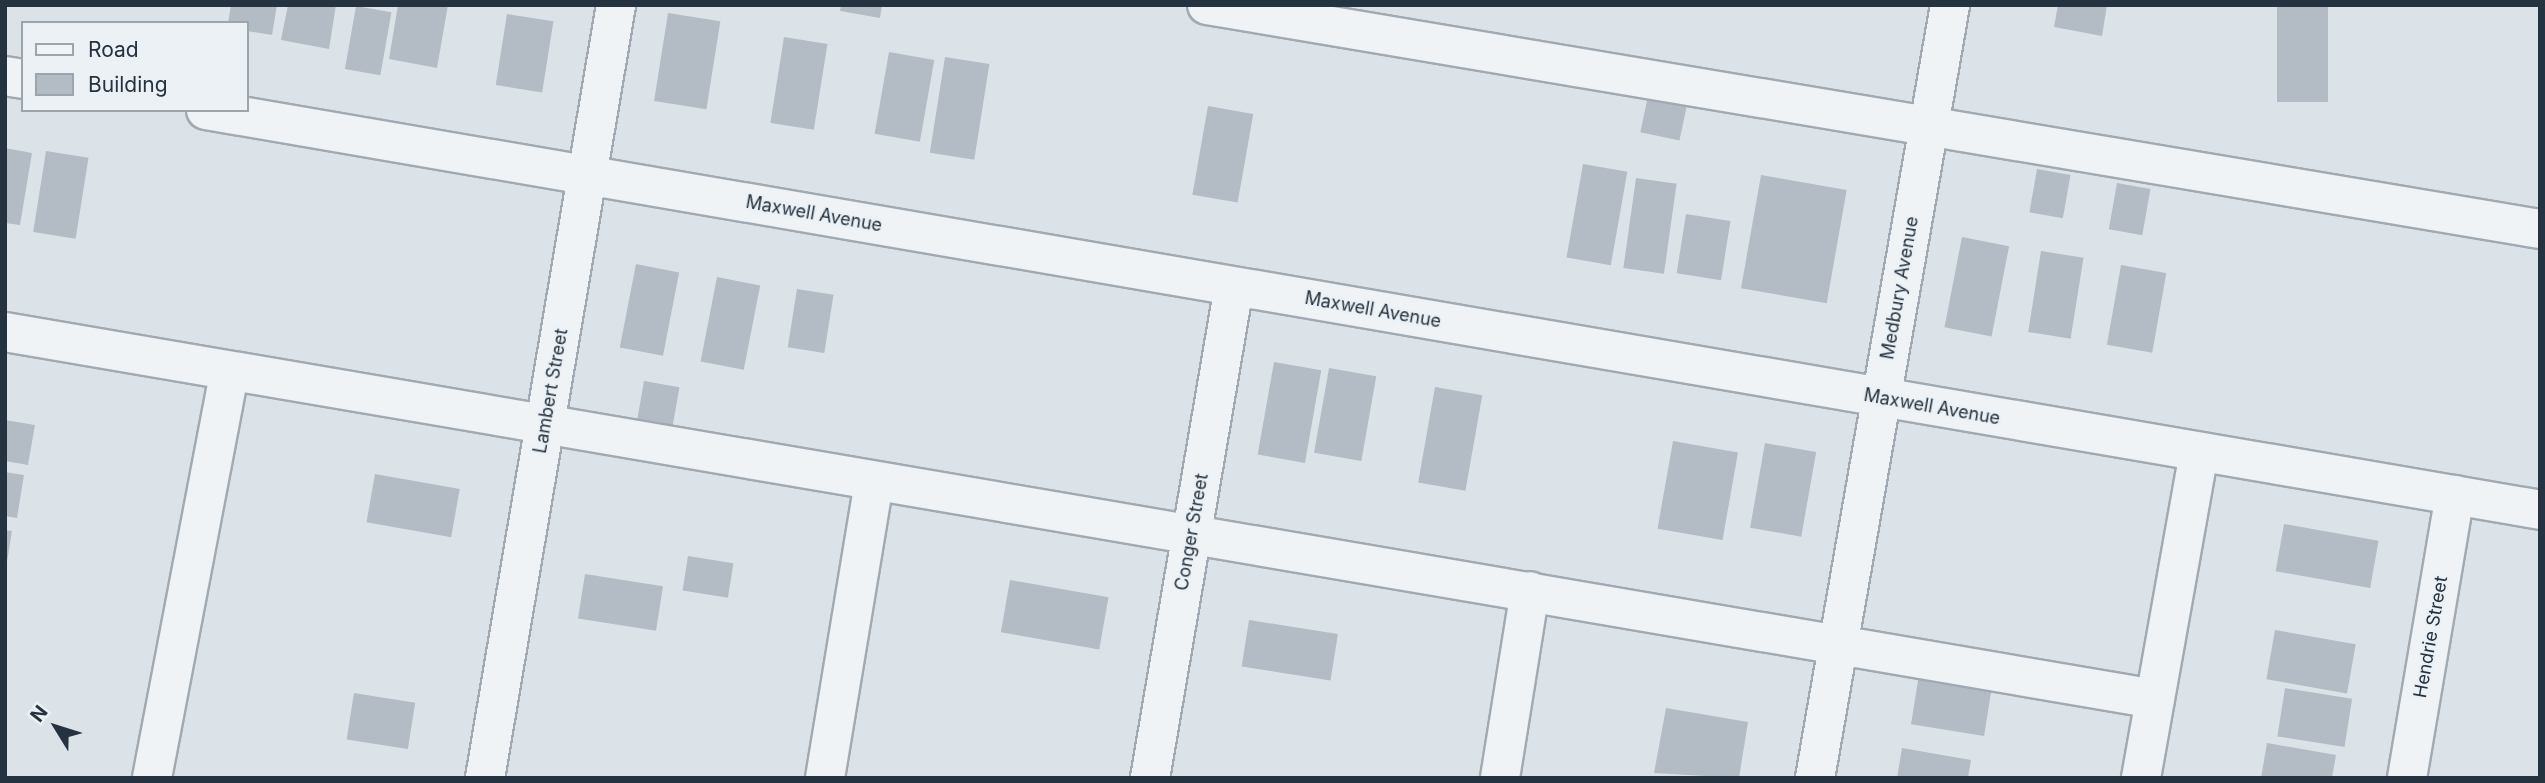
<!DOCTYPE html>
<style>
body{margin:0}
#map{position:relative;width:2545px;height:783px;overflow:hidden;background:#dce3e8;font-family:Inter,sans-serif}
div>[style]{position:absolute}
.building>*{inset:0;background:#b3bcc5;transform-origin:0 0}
.roads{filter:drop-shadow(2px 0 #a1aab2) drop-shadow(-2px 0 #a1aab2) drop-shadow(0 2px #a1aab2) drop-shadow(0 -2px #a1aab2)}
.minor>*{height:38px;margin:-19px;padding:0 19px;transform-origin:19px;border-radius:19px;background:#eff3f6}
span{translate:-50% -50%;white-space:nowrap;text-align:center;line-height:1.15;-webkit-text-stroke:5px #ecf1f5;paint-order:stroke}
.street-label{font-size:18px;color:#25323f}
.frame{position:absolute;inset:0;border:7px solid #25323f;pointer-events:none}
.legend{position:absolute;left:21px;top:21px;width:228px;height:91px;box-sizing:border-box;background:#ecf1f5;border:2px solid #9ca5ac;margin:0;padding:9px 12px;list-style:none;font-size:21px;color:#25323f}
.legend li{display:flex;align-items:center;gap:14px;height:35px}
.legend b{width:35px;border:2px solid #9ca5ac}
.north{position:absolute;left:21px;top:692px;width:70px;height:70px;-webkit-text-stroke:5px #ecf1f5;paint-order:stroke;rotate:308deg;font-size:19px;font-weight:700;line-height:28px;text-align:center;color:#25323f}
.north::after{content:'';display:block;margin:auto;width:24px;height:32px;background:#25323f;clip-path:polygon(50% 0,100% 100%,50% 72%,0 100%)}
</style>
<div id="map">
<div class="building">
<i style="clip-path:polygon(231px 5px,277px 5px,272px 35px,247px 31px,247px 23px,228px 23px)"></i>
<i style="clip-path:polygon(288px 5px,336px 5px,329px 49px,281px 40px)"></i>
<i style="clip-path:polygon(398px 5px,448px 5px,437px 68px,389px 59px)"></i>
<i style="clip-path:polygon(841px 5px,882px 5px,880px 18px,840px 11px)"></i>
<i style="clip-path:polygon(2058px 5px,2107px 5px,2102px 36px,2054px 27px)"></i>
<i style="left:2277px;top:5px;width:51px;height:97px"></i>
<i style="left:356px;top:6px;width:36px;height:64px;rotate:10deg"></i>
<i style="left:668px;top:13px;width:53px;height:89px;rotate:9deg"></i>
<i style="left:507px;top:14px;width:47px;height:72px;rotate:9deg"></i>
<i style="left:784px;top:37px;width:44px;height:87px;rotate:9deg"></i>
<i style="left:889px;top:52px;width:46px;height:83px;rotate:10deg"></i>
<i style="left:945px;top:57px;width:45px;height:97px;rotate:9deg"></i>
<i style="left:1648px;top:96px;width:40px;height:37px;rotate:12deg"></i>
<i style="left:1208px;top:106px;width:46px;height:90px;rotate:10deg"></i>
<i style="clip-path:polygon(5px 148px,32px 153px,20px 225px,5px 223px)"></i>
<i style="left:46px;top:151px;width:43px;height:82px;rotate:9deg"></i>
<i style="left:1583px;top:164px;width:45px;height:95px;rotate:10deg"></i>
<i style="left:2037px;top:169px;width:34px;height:44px;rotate:10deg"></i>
<i style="left:1761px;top:175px;width:87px;height:115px;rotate:10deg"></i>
<i style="left:1636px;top:178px;width:41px;height:91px;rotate:8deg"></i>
<i style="left:2117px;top:183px;width:34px;height:47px;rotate:10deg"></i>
<i style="left:1686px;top:214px;width:45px;height:60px;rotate:9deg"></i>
<i style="left:1962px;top:237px;width:48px;height:92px;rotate:11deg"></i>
<i style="left:2041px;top:251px;width:43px;height:82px;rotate:9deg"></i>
<i style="left:636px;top:264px;width:44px;height:85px;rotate:11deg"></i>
<i style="left:2121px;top:265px;width:46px;height:81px;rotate:10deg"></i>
<i style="left:717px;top:277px;width:44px;height:86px;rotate:11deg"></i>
<i style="left:797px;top:289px;width:37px;height:59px;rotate:9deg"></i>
<i style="left:1274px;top:362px;width:48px;height:94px;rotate:10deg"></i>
<i style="left:1329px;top:368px;width:48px;height:86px;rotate:10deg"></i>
<i style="left:644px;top:381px;width:36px;height:44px;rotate:10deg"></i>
<i style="left:1435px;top:387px;width:48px;height:97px;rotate:10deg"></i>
<i style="clip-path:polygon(5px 420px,35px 425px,28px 465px,5px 461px)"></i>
<i style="left:1673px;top:441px;width:66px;height:89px;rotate:10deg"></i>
<i style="left:1765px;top:443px;width:52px;height:86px;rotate:10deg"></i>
<i style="clip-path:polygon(5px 472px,24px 475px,17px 518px,5px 516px)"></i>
<i style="left:375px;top:474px;width:86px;height:49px;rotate:10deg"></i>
<i style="left:2284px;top:524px;width:96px;height:48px;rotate:10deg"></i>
<i style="clip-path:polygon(5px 530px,12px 531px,7px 562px,5px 562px)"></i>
<i style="left:688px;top:556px;width:46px;height:35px;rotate:9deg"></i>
<i style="left:585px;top:574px;width:79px;height:45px;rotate:9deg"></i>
<i style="left:1010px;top:580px;width:100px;height:53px;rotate:10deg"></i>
<i style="left:1249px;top:620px;width:90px;height:47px;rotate:9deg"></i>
<i style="left:2275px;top:630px;width:82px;height:50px;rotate:10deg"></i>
<i style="left:1919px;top:674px;width:74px;height:51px;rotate:9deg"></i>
<i style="left:2285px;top:688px;width:68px;height:49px;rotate:9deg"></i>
<i style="left:354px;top:693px;width:62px;height:47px;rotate:9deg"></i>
<i style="clip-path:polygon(1666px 708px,1748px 722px,1739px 778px,1654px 773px)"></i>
<i style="clip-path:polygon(2267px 743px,2336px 755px,2332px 778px,2261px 778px)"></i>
<i style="clip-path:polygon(1902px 748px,1971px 760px,1968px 778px,1897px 778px)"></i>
</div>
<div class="roads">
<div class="minor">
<i style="left:1207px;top:5px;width:1352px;rotate:9.54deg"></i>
<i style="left:5px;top:76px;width:18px;rotate:9deg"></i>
<i style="left:206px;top:110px;width:2368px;rotate:9.72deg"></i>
<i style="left:5px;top:332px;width:2181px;rotate:9.69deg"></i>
<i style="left:152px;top:778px;width:414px;rotate:-79.2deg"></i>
<i style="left:485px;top:778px;width:784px;rotate:-80.38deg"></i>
<i style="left:825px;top:778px;width:300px;rotate:-80.6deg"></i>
<i style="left:1150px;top:778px;width:498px;rotate:-80.3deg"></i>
<i style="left:1500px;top:778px;width:189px;rotate:-80.9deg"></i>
<i style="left:1815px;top:778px;width:785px;rotate:-80.09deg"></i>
<i style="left:2141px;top:778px;width:331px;rotate:-79.9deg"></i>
<i style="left:2407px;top:778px;width:287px;rotate:-80.4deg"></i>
</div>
</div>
<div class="street-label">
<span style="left:814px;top:214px;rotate:10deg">Maxwell Avenue</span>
<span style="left:1900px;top:288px;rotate:-80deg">Medbury Avenue</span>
<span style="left:1373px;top:310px;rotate:10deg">Maxwell Avenue</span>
<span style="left:551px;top:391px;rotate:-80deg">Lambert Street</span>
<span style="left:1932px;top:407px;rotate:10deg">Maxwell Avenue</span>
<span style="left:1192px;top:532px;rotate:-80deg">Conger Street</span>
<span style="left:2431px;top:637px;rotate:-80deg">Hendrie Street</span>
</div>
<div class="frame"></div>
<ul class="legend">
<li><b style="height:9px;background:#eff3f6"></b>Road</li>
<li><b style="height:19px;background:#b3bcc5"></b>Building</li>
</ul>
<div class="north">N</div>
</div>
